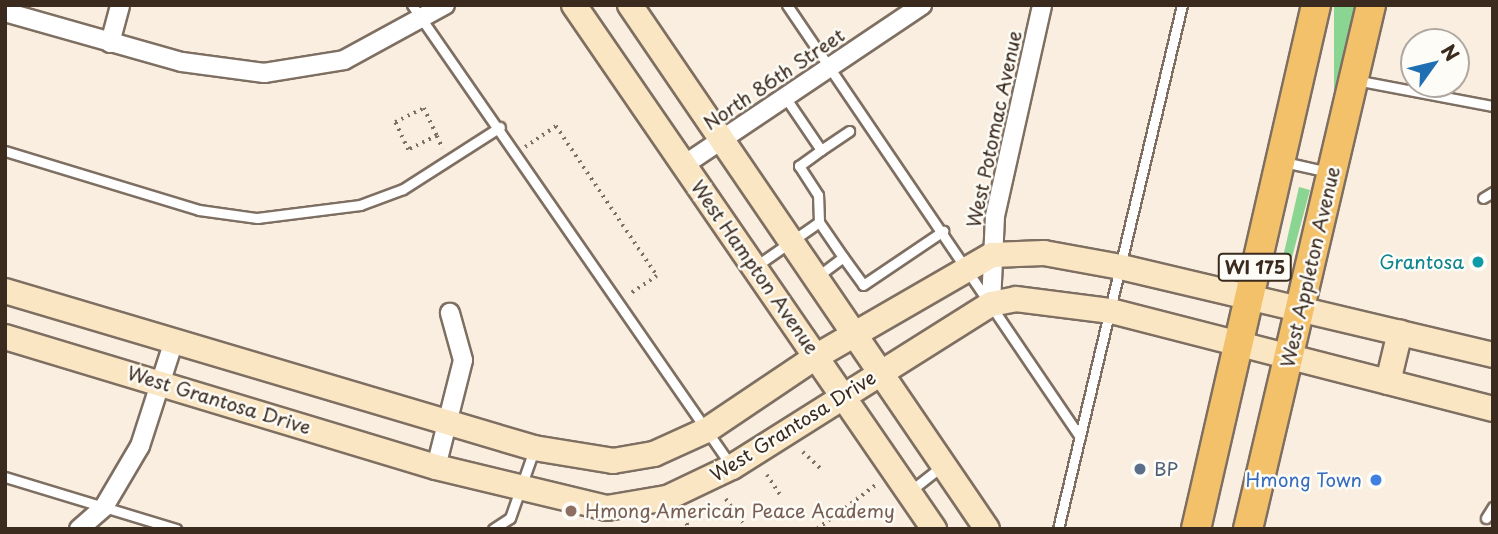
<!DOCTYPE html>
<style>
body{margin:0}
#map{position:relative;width:1498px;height:534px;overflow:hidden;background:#f9eedf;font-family:"Playpen Sans",sans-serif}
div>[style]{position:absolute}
.green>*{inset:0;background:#8bd592;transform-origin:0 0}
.path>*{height:3.5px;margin-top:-1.75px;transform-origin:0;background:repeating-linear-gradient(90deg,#7e6f62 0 2px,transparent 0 7px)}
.roads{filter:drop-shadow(2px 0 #7e6f62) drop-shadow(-2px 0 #7e6f62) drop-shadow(0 2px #7e6f62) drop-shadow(0 -2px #7e6f62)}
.lane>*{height:9px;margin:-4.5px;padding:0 4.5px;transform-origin:4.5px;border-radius:4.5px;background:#fff}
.street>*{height:18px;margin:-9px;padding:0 9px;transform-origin:9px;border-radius:9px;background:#fff}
.secondary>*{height:24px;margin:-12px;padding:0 12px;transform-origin:12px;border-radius:12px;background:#fbe6c4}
.primary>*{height:28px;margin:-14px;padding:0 14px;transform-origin:14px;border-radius:14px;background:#f4c16b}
.dots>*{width:19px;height:19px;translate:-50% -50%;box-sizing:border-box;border:4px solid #fdfcf7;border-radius:50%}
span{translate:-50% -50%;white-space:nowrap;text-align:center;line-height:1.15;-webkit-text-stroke:5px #fdfcf7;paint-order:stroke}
.shield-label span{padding:2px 5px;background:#fdfcf7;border:2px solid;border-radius:5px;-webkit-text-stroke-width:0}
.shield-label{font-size:18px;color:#3b2a1e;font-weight:700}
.street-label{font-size:19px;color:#3b2a1e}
.culture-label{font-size:19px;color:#0d838f}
.right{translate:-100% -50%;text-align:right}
.service-label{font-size:19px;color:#4e5e75}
.left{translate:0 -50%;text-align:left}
.shop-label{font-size:19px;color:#366cbe}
.education-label{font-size:19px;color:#785e54}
.frame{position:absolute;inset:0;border:7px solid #3b2a1e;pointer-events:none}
.north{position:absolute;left:1400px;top:28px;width:70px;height:70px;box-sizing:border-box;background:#fdfcf7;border:2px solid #afa8a0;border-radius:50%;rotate:56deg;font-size:19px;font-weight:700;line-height:28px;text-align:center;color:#3b2a1e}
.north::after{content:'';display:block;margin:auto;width:24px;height:32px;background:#1f6fb2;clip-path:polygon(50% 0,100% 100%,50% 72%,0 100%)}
</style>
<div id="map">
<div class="green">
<i style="left:1334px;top:5px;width:20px;height:146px"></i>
<i style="clip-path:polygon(1299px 187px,1310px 190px,1287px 276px,1281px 274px,1283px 257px)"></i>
</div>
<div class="path">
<i style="left:437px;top:136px;width:32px;rotate:154deg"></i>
<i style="left:408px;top:150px;width:31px;rotate:-115deg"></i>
<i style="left:395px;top:122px;width:32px;rotate:-26deg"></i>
<i style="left:424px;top:108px;width:31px;rotate:65deg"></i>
<i style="left:437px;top:136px;width:14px;rotate:65deg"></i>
<i style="left:525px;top:147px;width:37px;rotate:-34deg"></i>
<i style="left:556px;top:126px;width:181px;rotate:56deg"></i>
<i style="left:657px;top:276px;width:34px;rotate:146deg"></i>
<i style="left:803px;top:452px;width:26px;rotate:43deg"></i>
<i style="left:767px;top:475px;width:27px;rotate:56deg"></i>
<i style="left:726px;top:499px;width:29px;rotate:55deg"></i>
<i style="left:684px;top:517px;width:13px;rotate:67deg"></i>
<i style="left:633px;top:528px;width:1px;rotate:90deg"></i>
<i style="left:817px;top:529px;width:75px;rotate:-36.9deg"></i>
</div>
<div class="roads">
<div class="lane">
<i style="left:412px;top:5px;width:558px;rotate:55.29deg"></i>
<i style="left:787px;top:5px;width:522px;rotate:55.85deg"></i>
<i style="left:1355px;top:80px;width:140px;rotate:10.7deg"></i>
<i style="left:821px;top:150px;width:34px;rotate:-34deg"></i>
<i style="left:5px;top:151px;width:203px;rotate:16.9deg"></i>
<i style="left:199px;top:210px;width:59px;rotate:7.9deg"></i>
<i style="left:257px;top:218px;width:104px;rotate:-7.2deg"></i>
<i style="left:360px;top:205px;width:46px;rotate:-20.4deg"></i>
<i style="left:403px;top:189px;width:115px;rotate:-32.6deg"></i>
<i style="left:1284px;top:162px;width:45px;rotate:12.8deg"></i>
<i style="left:1483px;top:198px;width:12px;rotate:-31deg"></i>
<i style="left:819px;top:222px;width:42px;rotate:55.6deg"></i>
<i style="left:756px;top:266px;width:77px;rotate:-34.9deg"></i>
<i style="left:819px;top:222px;width:27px;rotate:-92deg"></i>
<i style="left:818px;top:195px;width:35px;rotate:-123deg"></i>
<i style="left:799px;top:166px;width:27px;rotate:-36deg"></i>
<i style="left:821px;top:150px;width:64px;rotate:-124.2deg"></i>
<i style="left:818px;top:276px;width:31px;rotate:-37deg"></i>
<i style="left:843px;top:257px;width:34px;rotate:54deg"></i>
<i style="left:863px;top:285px;width:97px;rotate:-34deg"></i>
<i style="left:5px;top:477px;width:179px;rotate:16.9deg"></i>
<i style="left:909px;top:492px;width:42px;rotate:-38.2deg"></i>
<i style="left:1486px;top:518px;width:13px;rotate:-58deg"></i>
<i style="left:493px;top:529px;width:20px;rotate:-33deg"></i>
<i style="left:510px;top:518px;width:72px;rotate:-70.6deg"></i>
<i style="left:1058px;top:529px;width:538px;rotate:-76.69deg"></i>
</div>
<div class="street">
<i style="left:5px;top:12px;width:184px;rotate:15.8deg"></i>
<i style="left:182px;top:62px;width:83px;rotate:7.6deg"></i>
<i style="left:264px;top:73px;width:81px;rotate:-9.2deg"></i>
<i style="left:344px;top:60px;width:115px;rotate:-28.6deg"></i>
<i style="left:110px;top:43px;width:39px;rotate:-75deg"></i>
<i style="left:684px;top:165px;width:287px;rotate:-33.9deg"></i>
<i style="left:991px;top:304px;width:88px;rotate:-87.4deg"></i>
<i style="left:995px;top:216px;width:216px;rotate:-77.4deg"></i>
<i style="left:436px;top:467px;width:110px;rotate:-75.8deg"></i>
<i style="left:463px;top:360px;width:49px;rotate:-105.5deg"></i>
<i style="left:79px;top:529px;width:33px;rotate:-41deg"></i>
<i style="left:104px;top:507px;width:71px;rotate:-59.5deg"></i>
<i style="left:140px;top:446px;width:110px;rotate:-72.1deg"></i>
</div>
<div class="secondary">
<i style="left:574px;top:5px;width:636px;rotate:55.51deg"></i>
<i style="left:630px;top:5px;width:634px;rotate:55.73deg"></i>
<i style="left:5px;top:291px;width:552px;rotate:16.53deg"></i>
<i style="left:534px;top:448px;width:80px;rotate:9.3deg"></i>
<i style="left:613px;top:461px;width:42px;rotate:-9.7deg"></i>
<i style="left:654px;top:454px;width:58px;rotate:-24.4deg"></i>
<i style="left:707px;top:430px;width:133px;rotate:-33.9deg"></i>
<i style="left:817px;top:356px;width:202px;rotate:-30deg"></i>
<i style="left:992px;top:255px;width:52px;rotate:-2.2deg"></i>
<i style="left:1044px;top:253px;width:78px;rotate:10.3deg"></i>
<i style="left:1121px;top:267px;width:382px;rotate:13.3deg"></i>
<i style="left:5px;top:337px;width:450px;rotate:16.8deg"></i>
<i style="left:436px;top:467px;width:176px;rotate:13.5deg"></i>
<i style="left:607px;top:508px;width:61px;rotate:-9.5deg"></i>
<i style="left:667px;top:498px;width:72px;rotate:-25.5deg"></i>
<i style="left:732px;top:467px;width:306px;rotate:-32.2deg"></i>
<i style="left:991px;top:304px;width:25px;rotate:-11deg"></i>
<i style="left:1016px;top:299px;width:96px;rotate:7.2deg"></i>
<i style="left:1111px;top:311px;width:394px;rotate:14.4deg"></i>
<i style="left:1388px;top:382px;width:51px;rotate:-76.5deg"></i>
</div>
<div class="primary">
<i style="left:1196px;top:529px;width:538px;rotate:-77.1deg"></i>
<i style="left:1248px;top:529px;width:538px;rotate:-76.79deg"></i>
</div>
</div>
<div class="dots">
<i style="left:1478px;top:262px;background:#0f9aa8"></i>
<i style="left:1140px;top:469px;background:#5c6f8a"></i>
<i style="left:1376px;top:480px;background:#3f7fe0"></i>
<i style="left:571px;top:511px;background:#8d6e63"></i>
</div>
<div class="shield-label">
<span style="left:1255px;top:267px">WI 175</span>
</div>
<div class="street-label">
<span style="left:774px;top:79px;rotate:-34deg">North 86th Street</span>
<span style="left:994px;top:129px;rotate:-78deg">West Potomac Avenue</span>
<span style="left:755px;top:267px;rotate:55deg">West Hampton Avenue</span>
<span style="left:1310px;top:267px;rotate:-77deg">West Appleton Avenue</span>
<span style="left:219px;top:400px;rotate:17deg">West Grantosa Drive</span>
<span style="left:793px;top:426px;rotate:-32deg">West Grantosa Drive</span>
</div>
<div class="culture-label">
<span class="right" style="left:1464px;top:262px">Grantosa</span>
</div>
<div class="service-label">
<span class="left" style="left:1154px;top:469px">BP</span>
</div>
<div class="shop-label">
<span class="right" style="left:1362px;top:480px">Hmong Town</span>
</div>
<div class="education-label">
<span class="left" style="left:585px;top:511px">Hmong American Peace Academy</span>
</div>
<div class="frame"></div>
<div class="north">N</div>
</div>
